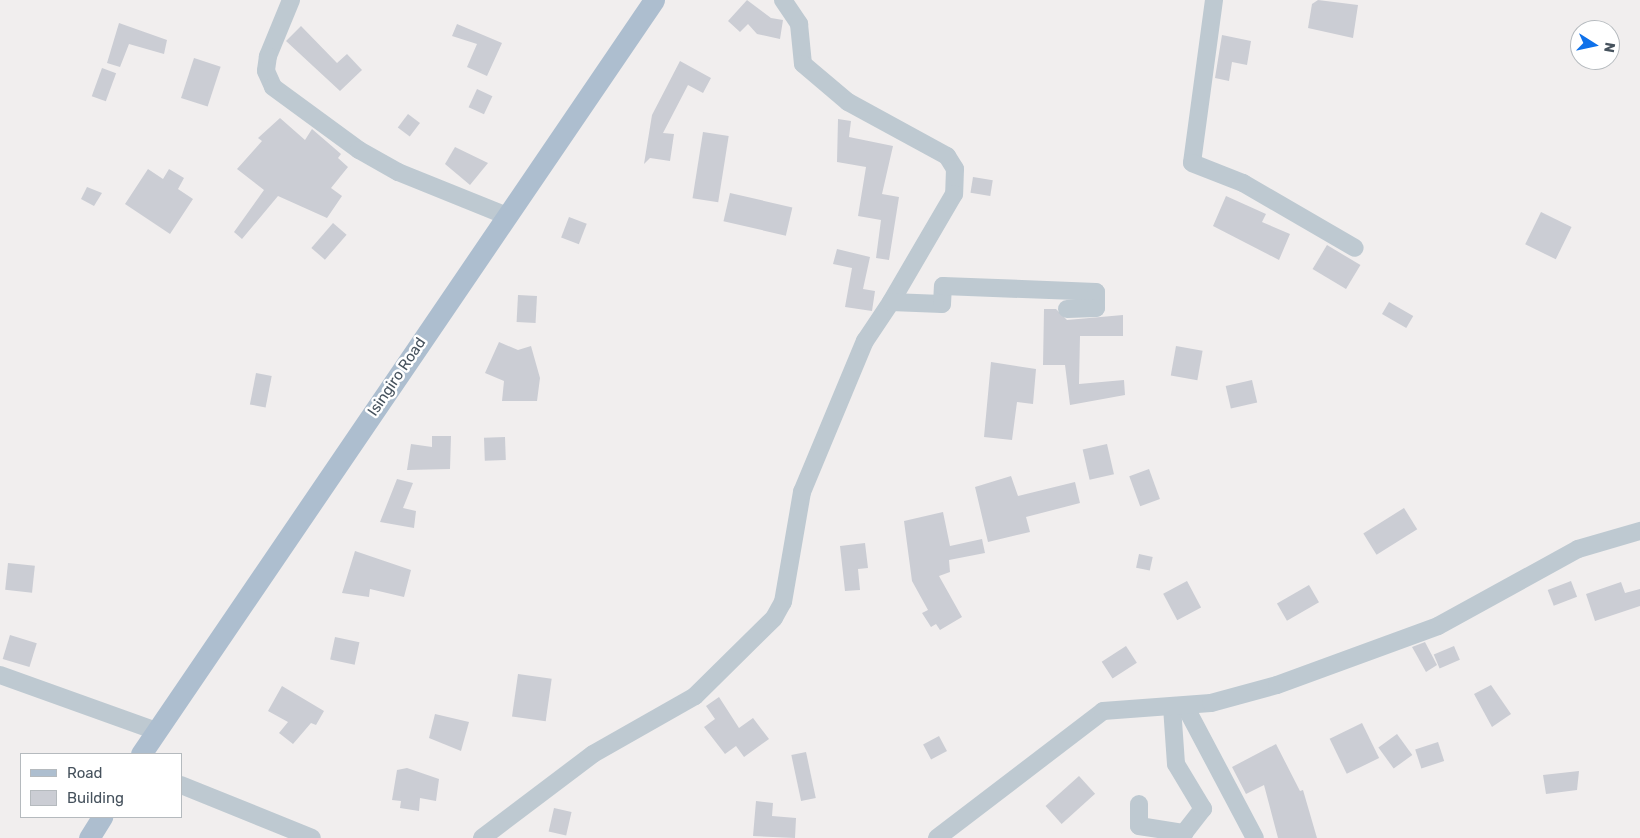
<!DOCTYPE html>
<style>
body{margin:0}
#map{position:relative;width:1640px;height:838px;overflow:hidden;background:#f1eeee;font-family:Rubik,sans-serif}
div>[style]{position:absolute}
.building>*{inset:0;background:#cbcdd4;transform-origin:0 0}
.minor>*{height:18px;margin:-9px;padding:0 9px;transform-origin:9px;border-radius:9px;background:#bec9d1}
.major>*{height:21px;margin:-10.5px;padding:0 10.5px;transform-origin:10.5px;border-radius:10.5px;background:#adbecf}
span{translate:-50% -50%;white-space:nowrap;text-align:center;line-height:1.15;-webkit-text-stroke:5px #fff;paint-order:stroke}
.street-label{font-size:15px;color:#46525d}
.legend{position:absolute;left:20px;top:753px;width:162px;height:65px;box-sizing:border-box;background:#fff;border:1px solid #b5babe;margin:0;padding:6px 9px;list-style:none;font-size:15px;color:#46525d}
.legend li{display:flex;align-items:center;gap:10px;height:25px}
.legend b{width:25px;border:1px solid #b5babe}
.north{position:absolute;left:1570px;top:20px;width:50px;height:50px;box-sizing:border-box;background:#fff;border:1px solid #b5babe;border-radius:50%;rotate:100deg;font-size:14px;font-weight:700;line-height:20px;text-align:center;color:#46525d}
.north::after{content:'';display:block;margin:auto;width:18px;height:22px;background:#0f71ea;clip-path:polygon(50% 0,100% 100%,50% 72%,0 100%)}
</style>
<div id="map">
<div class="building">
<i style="clip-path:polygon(747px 0,771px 18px,783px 20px,780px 39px,757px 34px,748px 24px,740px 32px,728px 21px)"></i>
<i style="clip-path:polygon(1318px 0,1358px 5px,1353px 38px,1308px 28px,1312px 4px)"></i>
<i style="clip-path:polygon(119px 23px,167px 40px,164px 54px,129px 44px,120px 67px,107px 63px)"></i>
<i style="clip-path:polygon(457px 24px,502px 43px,487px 76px,467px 67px,477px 44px,452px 36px)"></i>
<i style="clip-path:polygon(301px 26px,337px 63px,347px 54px,362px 70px,340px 91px,286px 41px)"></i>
<i style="clip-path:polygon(1222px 35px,1251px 41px,1247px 65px,1232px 62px,1229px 81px,1215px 78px)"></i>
<i style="left:194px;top:58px;width:28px;height:42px;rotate:18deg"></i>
<i style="clip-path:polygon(680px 61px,711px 78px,703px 93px,688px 85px,663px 133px,674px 134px,670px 161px,650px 158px,644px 164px,652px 115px)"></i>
<i style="left:102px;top:68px;width:15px;height:30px;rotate:20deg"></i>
<i style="left:477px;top:89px;width:17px;height:20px;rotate:25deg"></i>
<i style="left:408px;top:114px;width:15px;height:17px;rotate:37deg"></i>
<i style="clip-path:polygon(280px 118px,305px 140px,312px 129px,341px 154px,338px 158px,348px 167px,331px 188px,342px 196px,327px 218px,278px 196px,242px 239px,234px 232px,264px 190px,237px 169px,262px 141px,258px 138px)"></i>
<i style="clip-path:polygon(838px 119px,851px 121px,849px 137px,893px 146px,882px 194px,899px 197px,889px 260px,876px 258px,881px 220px,858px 216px,866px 167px,837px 162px)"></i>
<i style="left:703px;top:132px;width:26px;height:67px;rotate:9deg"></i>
<i style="clip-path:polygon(455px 147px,488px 163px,470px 185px,445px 164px)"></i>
<i style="clip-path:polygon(148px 169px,163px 179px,169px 169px,184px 178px,178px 189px,193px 199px,170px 234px,125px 204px)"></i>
<i style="left:973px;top:177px;width:20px;height:16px;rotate:9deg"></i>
<i style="clip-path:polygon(87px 187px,102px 193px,94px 206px,81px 199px)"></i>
<i style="left:730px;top:193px;width:64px;height:29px;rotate:13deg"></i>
<i style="clip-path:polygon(1226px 196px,1266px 214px,1262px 222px,1290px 234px,1279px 260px,1213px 226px)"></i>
<i style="left:1541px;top:212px;width:34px;height:36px;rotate:26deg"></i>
<i style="left:569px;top:217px;width:19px;height:22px;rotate:21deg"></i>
<i style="left:333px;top:223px;width:18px;height:33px;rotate:41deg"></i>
<i style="left:1327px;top:245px;width:39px;height:28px;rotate:31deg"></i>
<i style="clip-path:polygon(837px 249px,870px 257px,863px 289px,875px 291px,872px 311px,845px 307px,852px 268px,833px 264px)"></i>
<i style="left:518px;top:295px;width:19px;height:27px;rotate:3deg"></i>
<i style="left:1389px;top:302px;width:28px;height:14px;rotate:30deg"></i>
<i style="clip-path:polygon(1044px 309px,1056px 309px,1067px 320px,1123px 315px,1123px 336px,1080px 336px,1079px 384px,1124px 380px,1125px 395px,1070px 405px,1065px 365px,1043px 365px)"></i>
<i style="clip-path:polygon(499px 342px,518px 350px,531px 346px,540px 378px,537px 401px,502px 401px,504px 381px,485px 373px)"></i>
<i style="left:1176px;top:346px;width:27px;height:30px;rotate:10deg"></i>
<i style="clip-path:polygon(991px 362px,1036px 369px,1033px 404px,1017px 402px,1012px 440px,984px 437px)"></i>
<i style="left:256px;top:373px;width:16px;height:32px;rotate:11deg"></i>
<i style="left:1252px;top:380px;width:23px;height:27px;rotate:77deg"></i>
<i style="clip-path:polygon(432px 436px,451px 436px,450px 469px,407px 470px,411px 444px,432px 447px)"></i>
<i style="left:505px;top:437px;width:23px;height:21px;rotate:88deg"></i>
<i style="left:1107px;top:444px;width:31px;height:25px;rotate:77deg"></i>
<i style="left:1149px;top:469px;width:32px;height:21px;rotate:70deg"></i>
<i style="clip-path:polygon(1011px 476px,1018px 496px,1075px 482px,1080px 503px,1026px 517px,1030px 532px,988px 542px,975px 487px)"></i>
<i style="clip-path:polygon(397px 479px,413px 483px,403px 508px,416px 511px,414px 528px,380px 522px)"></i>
<i style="left:1404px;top:508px;width:25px;height:48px;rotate:58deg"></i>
<i style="clip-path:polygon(943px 512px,950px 546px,982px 539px,985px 553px,949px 560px,950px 572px,939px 576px,962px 617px,940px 630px,936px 624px,931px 627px,922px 613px,928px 610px,912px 581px,904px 521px)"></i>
<i style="clip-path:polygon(865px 543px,868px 568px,858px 569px,860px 590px,845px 591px,840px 546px)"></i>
<i style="clip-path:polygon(355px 551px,411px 570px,404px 597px,370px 589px,369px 597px,342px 593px)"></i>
<i style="left:1139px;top:554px;width:14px;height:14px;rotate:12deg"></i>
<i style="left:8px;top:563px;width:27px;height:27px;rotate:6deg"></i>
<i style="left:1187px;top:581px;width:30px;height:27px;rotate:62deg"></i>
<i style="left:1571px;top:581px;width:17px;height:25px;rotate:69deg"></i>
<i style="clip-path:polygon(1621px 582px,1625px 593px,1640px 589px,1640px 606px,1595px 621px,1586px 594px)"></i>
<i style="left:1309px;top:585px;width:20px;height:37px;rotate:60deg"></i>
<i style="left:10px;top:635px;width:28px;height:25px;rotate:17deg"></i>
<i style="left:335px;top:637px;width:25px;height:23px;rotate:12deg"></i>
<i style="clip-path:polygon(1425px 642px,1437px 665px,1426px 672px,1412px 647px)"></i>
<i style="left:1126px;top:646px;width:20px;height:29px;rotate:57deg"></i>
<i style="left:1454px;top:646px;width:15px;height:22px;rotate:67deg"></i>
<i style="left:518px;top:674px;width:34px;height:43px;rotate:8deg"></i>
<i style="clip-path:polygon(1491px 685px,1511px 714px,1492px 727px,1474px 694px)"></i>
<i style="clip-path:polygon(282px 686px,324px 711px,316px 725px,311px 723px,293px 744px,279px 733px,288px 722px,268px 711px)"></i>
<i style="clip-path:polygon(719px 697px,739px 728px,753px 718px,769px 739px,744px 757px,736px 746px,725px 754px,704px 727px,715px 719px,706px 706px)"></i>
<i style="clip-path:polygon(435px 714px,469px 722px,461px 751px,429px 738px)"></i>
<i style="left:1362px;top:723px;width:39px;height:36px;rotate:64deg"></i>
<i style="left:1397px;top:734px;width:26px;height:23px;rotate:54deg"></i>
<i style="left:939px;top:736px;width:17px;height:18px;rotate:62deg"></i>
<i style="left:1438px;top:742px;width:20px;height:24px;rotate:72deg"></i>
<i style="clip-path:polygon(1276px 744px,1300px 791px,1303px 790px,1317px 838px,1278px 838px,1264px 785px,1246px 794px,1232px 767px)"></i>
<i style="left:806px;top:752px;width:47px;height:15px;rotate:78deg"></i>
<i style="clip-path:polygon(407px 768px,439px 779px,436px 801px,420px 798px,419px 811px,400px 808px,401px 801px,392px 800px,397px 770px)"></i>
<i style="clip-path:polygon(1579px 771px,1577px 790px,1546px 794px,1543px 775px)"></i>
<i style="left:1079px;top:776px;width:24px;height:45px;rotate:48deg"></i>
<i style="clip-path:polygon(756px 801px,773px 803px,772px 816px,796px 818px,795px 838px,753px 836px)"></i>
<i style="left:554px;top:808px;width:18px;height:24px;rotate:13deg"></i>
</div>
<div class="minor">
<i style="left:291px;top:0;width:61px;rotate:112.3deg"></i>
<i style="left:268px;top:56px;width:15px;rotate:98deg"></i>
<i style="left:266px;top:71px;width:17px;rotate:66deg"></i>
<i style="left:273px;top:87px;width:107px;rotate:36.2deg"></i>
<i style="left:359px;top:150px;width:45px;rotate:29.4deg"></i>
<i style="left:398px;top:172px;width:118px;rotate:22deg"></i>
<i style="left:783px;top:0;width:29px;rotate:56deg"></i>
<i style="left:799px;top:24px;width:40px;rotate:84.3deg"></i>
<i style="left:803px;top:64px;width:59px;rotate:40.2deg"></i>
<i style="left:848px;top:102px;width:113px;rotate:28.6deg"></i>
<i style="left:947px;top:156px;width:15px;rotate:58deg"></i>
<i style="left:955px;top:169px;width:25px;rotate:92deg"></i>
<i style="left:954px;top:194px;width:125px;rotate:120.3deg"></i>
<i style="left:1214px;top:0;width:164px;rotate:97.7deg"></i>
<i style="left:1192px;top:163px;width:55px;rotate:21.4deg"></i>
<i style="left:1243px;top:183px;width:129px;rotate:30.1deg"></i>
<i style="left:0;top:675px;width:166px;rotate:19.7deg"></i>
<i style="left:1185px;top:706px;width:149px;rotate:62.1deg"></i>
<i style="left:181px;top:785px;width:141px;rotate:22deg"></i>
<i style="left:1139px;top:804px;width:22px;rotate:90deg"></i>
<i style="left:1139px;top:826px;width:46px;rotate:8.8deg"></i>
<i style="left:1184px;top:833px;width:31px;rotate:-52deg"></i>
<i style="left:1203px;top:809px;width:52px;rotate:-121deg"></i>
<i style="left:1176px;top:764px;width:57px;rotate:-94deg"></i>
<i style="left:482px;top:838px;width:139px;rotate:-37.1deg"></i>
<i style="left:593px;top:754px;width:117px;rotate:-29.6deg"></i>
<i style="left:695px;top:696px;width:111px;rotate:-44.6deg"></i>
<i style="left:774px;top:618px;width:18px;rotate:-61deg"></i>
<i style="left:783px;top:602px;width:112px;rotate:-80.2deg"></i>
<i style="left:802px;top:492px;width:164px;rotate:-67.4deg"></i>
<i style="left:865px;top:341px;width:47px;rotate:-56.3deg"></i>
<i style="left:891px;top:302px;width:51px;rotate:2.2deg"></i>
<i style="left:942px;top:304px;width:18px;rotate:-87deg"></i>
<i style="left:943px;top:286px;width:153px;rotate:2.2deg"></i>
<i style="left:1096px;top:292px;width:16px;rotate:90deg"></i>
<i style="left:1096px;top:308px;width:29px;rotate:178deg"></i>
<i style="left:937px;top:838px;width:209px;rotate:-37.4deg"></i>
<i style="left:1103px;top:711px;width:108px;rotate:-4.2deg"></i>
<i style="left:1211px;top:703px;width:68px;rotate:-15.3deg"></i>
<i style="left:1277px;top:685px;width:171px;rotate:-20.1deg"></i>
<i style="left:1438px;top:626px;width:160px;rotate:-28.8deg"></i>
<i style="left:1578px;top:549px;width:65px;rotate:-16.2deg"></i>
</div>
<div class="major">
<i style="left:141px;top:754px;width:912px;rotate:-55.77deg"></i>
<i style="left:89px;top:838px;width:25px;rotate:-58deg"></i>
</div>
<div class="street-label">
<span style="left:397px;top:377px;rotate:-56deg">Isingiro Road</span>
</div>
<ul class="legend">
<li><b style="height:6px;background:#adbecf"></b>Road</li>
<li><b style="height:14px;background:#cbcdd4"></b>Building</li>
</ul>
<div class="north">N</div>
</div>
